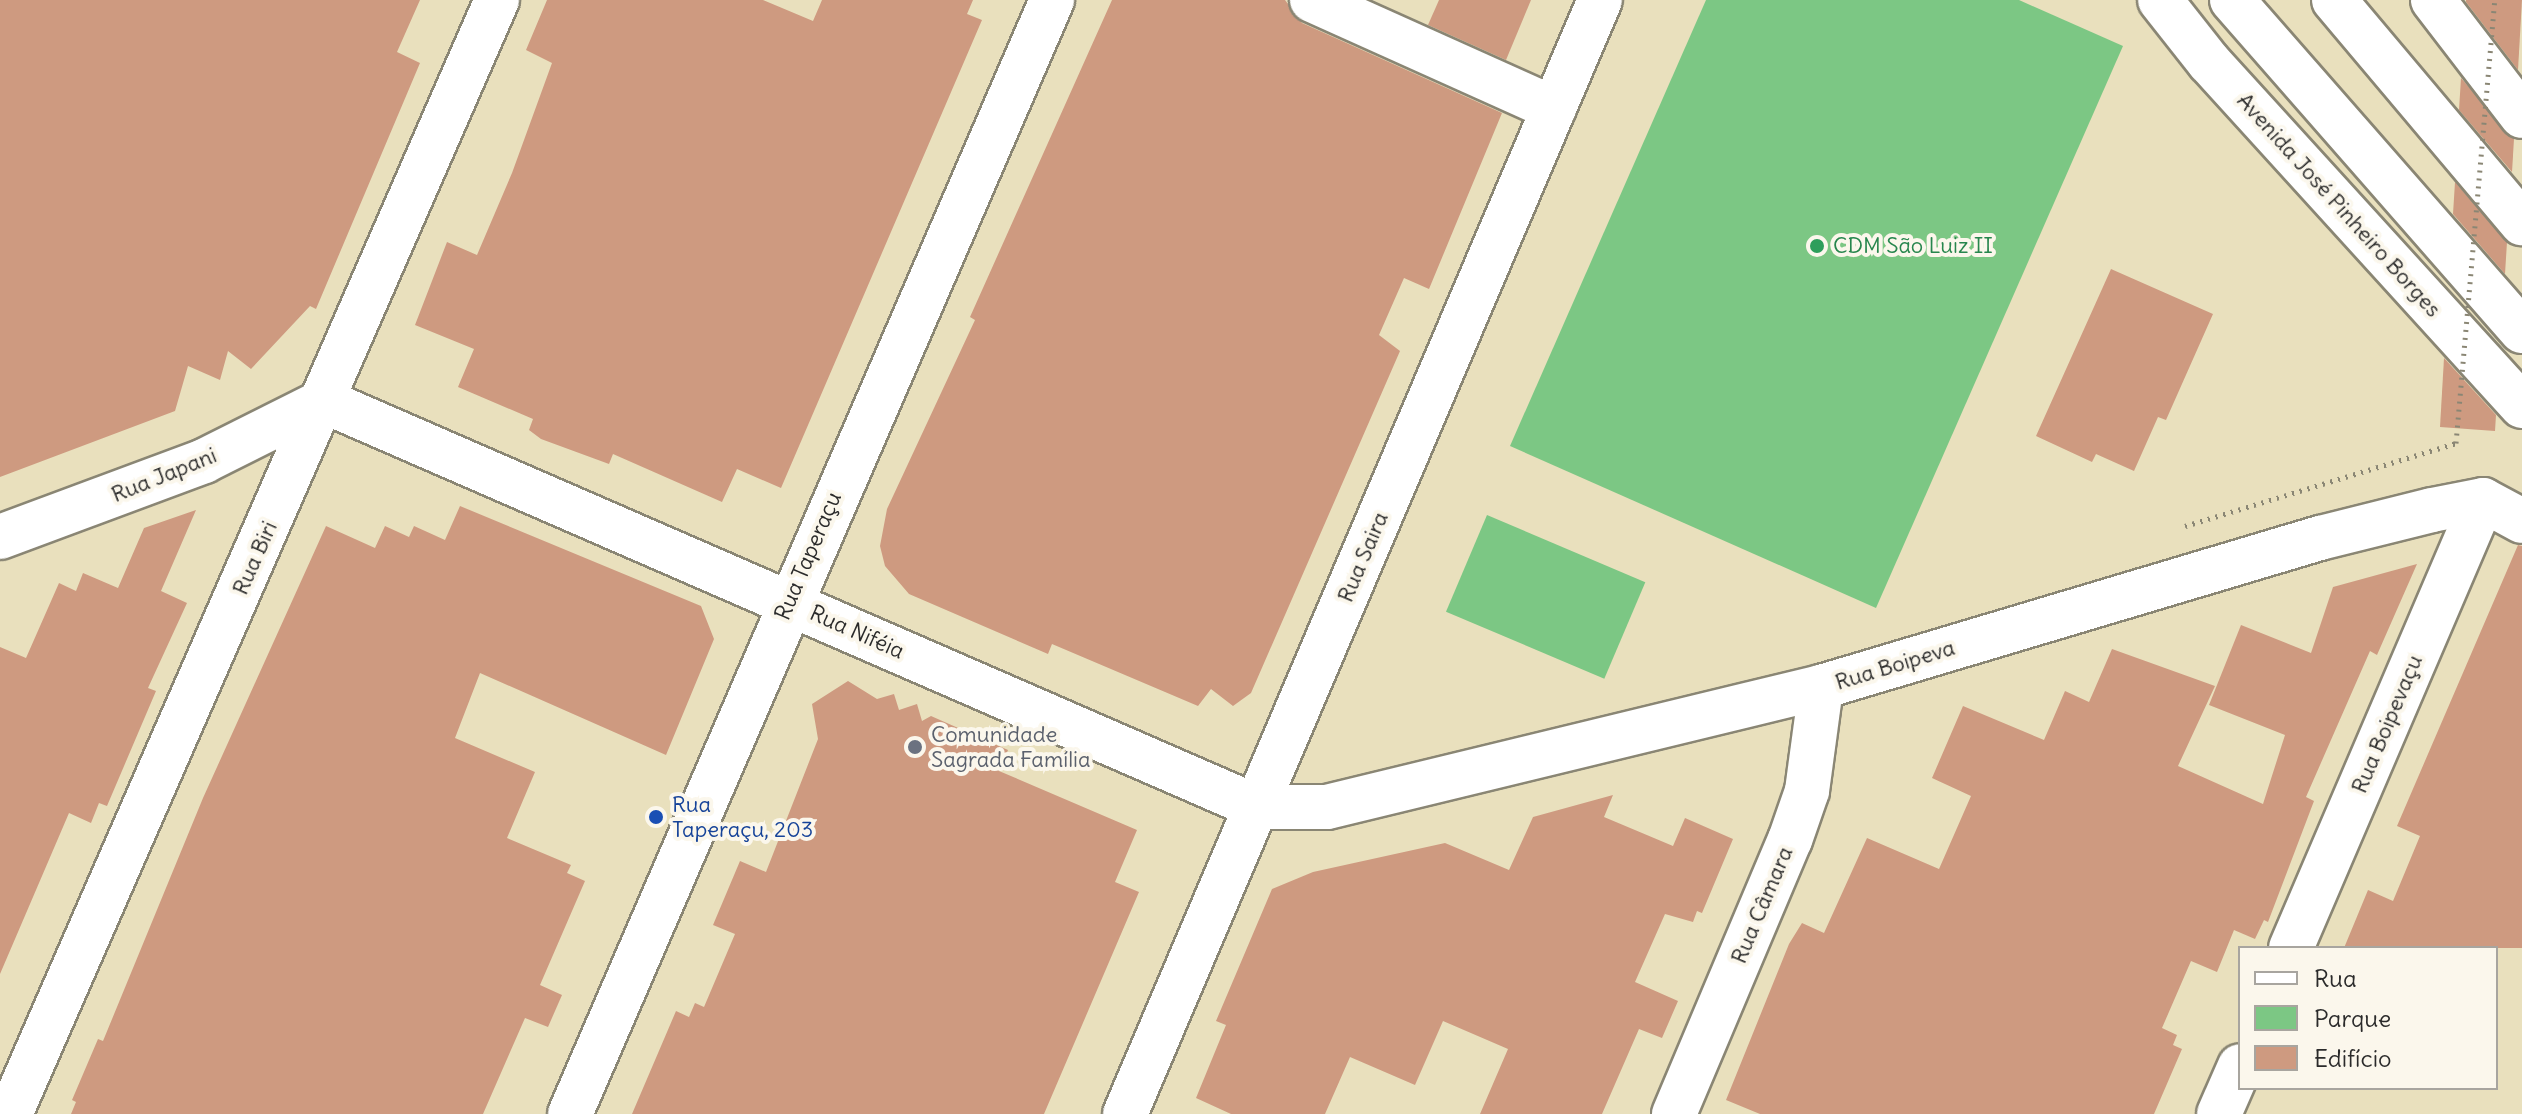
<!DOCTYPE html>
<meta charset="utf-8">
<style>
body{margin:0}
#map{position:relative;width:2522px;height:1114px;overflow:hidden;background:#e9e0bd;font-family:Delius,sans-serif}
div>[style]{position:absolute}
.green>*{inset:0;background:#7cc784;transform-origin:0 0}
.building>*{inset:0;background:#ce9a80}
.path>*{height:5px;margin-top:-2.5px;transform-origin:0;background:repeating-linear-gradient(90deg,#8a8674 0 2px,transparent 0 8px)}
.roads{filter:drop-shadow(2px 0 #8a8674) drop-shadow(-2px 0 #8a8674) drop-shadow(0 2px #8a8674) drop-shadow(0 -2px #8a8674)}
.minor>*{height:44px;margin:-22px;padding:0 22px;transform-origin:22px;border-radius:22px;background:#fff}
.major>*{height:44px;margin:-22px;padding:0 22px;transform-origin:22px;border-radius:22px;background:#fff}
.path-bridge>*{height:5px;margin-top:-2.5px;transform-origin:0;background:repeating-linear-gradient(90deg,#8a8674 0 2px,transparent 0 8px)}
.dots>*{width:22px;height:22px;translate:-50% -50%;box-sizing:border-box;border:4px solid #fbf7ec;border-radius:50%}
span{translate:-50% -50%;white-space:nowrap;text-align:center;line-height:1.15;-webkit-text-stroke:8px #fbf7ec;paint-order:stroke}
.street-label{font-size:22px;color:#2b2b2b}
.leisure-label{font-size:22px;color:#27864d}
.left{translate:0 -50%;text-align:left}
.worship-label{font-size:22px;color:#5b616d}
.transit-label{font-size:22px;color:#164399}
.legend{position:absolute;left:2238px;top:946px;width:260px;height:144px;box-sizing:border-box;background:#fbf7ec;border:2px solid #a8a59f;margin:0;padding:10px 14px;list-style:none;font-size:24px;color:#2b2b2b}
.legend li{display:flex;align-items:center;gap:16px;height:40px}
.legend b{width:40px;border:2px solid #a8a59f}
</style>
<div id="map">
<div class="green">
<i style="clip-path:polygon(1706px 0,2019px 0,2123px 46px,1876px 608px,1510px 446px)"></i>
<i style="left:1487px;top:515px;width:172px;height:105px;rotate:23deg"></i>
</div>
<div class="building">
<i style="clip-path:polygon(0 0,420px 0,397px 52px,420px 63px,316px 309px,310px 306px,251px 369px,228px 351px,220px 380px,188px 366px,175px 411px,0 477px)"></i>
<i style="clip-path:polygon(547px 0,763px 0,813px 21px,822px 0,973px 0,967px 14px,982px 20px,781px 488px,737px 469px,722px 502px,613px 454px,609px 464px,541px 439px,529px 430px,533px 419px,458px 387px,474px 349px,415px 325px,447px 242px,477px 255px,512px 173px,552px 63px,526px 50px)"></i>
<i style="clip-path:polygon(1112px 0,1285px 0,1302px 23px,1502px 113px,1429px 289px,1404px 278px,1379px 335px,1400px 351px,1251px 693px,1233px 706px,1211px 689px,1198px 706px,1052px 644px,1048px 654px,909px 594px,885px 566px,880px 546px,887px 509px,975px 320px,970px 317px)"></i>
<i style="clip-path:polygon(1439px 0,1531px 0,1506px 60px,1428px 25px)"></i>
<i style="clip-path:polygon(2466px 0,2522px 0,2518px 70px,2466px 2px)"></i>
<i style="clip-path:polygon(2461px 78px,2514px 139px,2512px 172px,2459px 110px)"></i>
<i style="clip-path:polygon(2455px 182px,2507px 242px,2505px 274px,2453px 214px)"></i>
<i style="clip-path:polygon(2111px 269px,2213px 314px,2166px 420px,2158px 417px,2134px 471px,2096px 454px,2092px 462px,2036px 436px)"></i>
<i style="clip-path:polygon(2444px 358px,2496px 415px,2495px 431px,2440px 427px)"></i>
<i style="clip-path:polygon(460px 506px,701px 606px,714px 639px,666px 755px,480px 673px,455px 738px,535px 772px,507px 838px,571px 865px,567px 873px,585px 881px,540px 985px,562px 995px,548px 1027px,525px 1018px,483px 1114px,71px 1114px,76px 1102px,72px 1100px,98px 1039px,103px 1041px,203px 798px,326px 526px,375px 548px,385px 526px,409px 537px,414px 526px,445px 540px)"></i>
<i style="clip-path:polygon(196px 510px,161px 591px,187px 603px,148px 688px,156px 691px,107px 806px,99px 803px,91px 823px,69px 813px,0 974px,0 647px,26px 658px,59px 583px,76px 591px,83px 573px,118px 588px,144px 528px)"></i>
<i style="clip-path:polygon(2518px 545px,2522px 546px,2522px 948px,2344px 948px,2368px 890px,2393px 901px,2420px 836px,2397px 826px)"></i>
<i style="clip-path:polygon(2417px 564px,2377px 655px,2370px 651px,2306px 797px,2314px 801px,2268px 922px,2264px 920px,2255px 939px,2234px 930px,2217px 972px,2191px 961px,2162px 1028px,2177px 1035px,2173px 1045px,2182px 1049px,2154px 1114px,1760px 1114px,1726px 1100px,1789px 944px,1802px 923px,1824px 933px,1867px 838px,1939px 869px,1971px 796px,1932px 778px,1963px 706px,2044px 740px,2065px 691px,2089px 702px,2112px 649px,2215px 686px,2178px 766px,2263px 804px,2285px 735px,2209px 705px,2241px 625px,2311px 653px,2333px 587px)"></i>
<i style="clip-path:polygon(848px 681px,877px 699px,894px 694px,899px 710px,917px 704px,922px 721px,931px 716px,1008px 750px,999px 771px,1137px 830px,1115px 882px,1139px 892px,1044px 1114px,632px 1114px,676px 1011px,689px 1017px,695px 1003px,704px 1007px,735px 934px,713px 925px,740px 861px,766px 872px,818px 739px,812px 704px)"></i>
<i style="clip-path:polygon(1613px 795px,1604px 817px,1673px 846px,1685px 818px,1733px 839px,1702px 913px,1697px 911px,1693px 922px,1665px 914px,1635px 982px,1678px 1001px,1662px 1038px,1639px 1029px,1602px 1114px,1480px 1114px,1508px 1049px,1443px 1021px,1415px 1085px,1350px 1057px,1325px 1114px,1231px 1114px,1196px 1098px,1226px 1025px,1216px 1021px,1272px 889px,1313px 872px,1445px 843px,1509px 870px,1533px 817px)"></i>
</div>
<div class="path">
<i style="left:2185px;top:526px;width:283px;rotate:-17deg"></i>
</div>
<div class="roads">
<div class="minor">
<i style="left:1312px;top:0;width:265px;rotate:24.2deg"></i>
<i style="left:0;top:537px;width:218px;rotate:-20.4deg"></i>
<i style="left:204px;top:461px;width:134px;rotate:-26.6deg"></i>
<i style="left:324px;top:401px;width:1018px;rotate:23.52deg"></i>
<i style="left:1257px;top:807px;width:70px"></i>
<i style="left:1327px;top:807px;width:508px;rotate:-13.65deg"></i>
<i style="left:1821px;top:687px;width:521px;rotate:-16.63deg"></i>
<i style="left:2320px;top:538px;width:115px;rotate:-14deg"></i>
<i style="left:2432px;top:510px;width:52px;rotate:-11.1deg"></i>
<i style="left:2483px;top:500px;width:44px;rotate:28.3deg"></i>
<i style="left:2291px;top:948px;width:487px;rotate:-66.8deg"></i>
<i style="left:10px;top:1114px;width:1216px;rotate:-66.39deg"></i>
<i style="left:570px;top:1114px;width:1214px;rotate:-66.6deg"></i>
<i style="left:1125px;top:1114px;width:1211px;rotate:-66.91deg"></i>
<i style="left:1674px;top:1114px;width:298px;rotate:-67.1deg"></i>
<i style="left:1790px;top:840px;width:52px;rotate:-70.9deg"></i>
<i style="left:1807px;top:791px;width:105px;rotate:-82.3deg"></i>
<i style="left:2219px;top:1114px;width:52px;rotate:-66.4deg"></i>
</div>
<div class="major">
<i style="left:2160px;top:0;width:79px;rotate:51.7deg"></i>
<i style="left:2209px;top:62px;width:465px;rotate:47.7deg"></i>
<i style="left:2232px;top:0;width:440px;rotate:48.8deg"></i>
<i style="left:2334px;top:0;width:292px;rotate:49.9deg"></i>
<i style="left:2433px;top:0;width:146px;rotate:52.5deg"></i>
</div>
</div>
<div class="path-bridge">
<i style="left:2456px;top:443px;width:445px;rotate:-85deg"></i>
</div>
<div class="dots">
<i style="left:1817px;top:246px;background:#2e9e5b"></i>
<i style="left:915px;top:747px;background:#6b7280"></i>
<i style="left:656px;top:817px;background:#1a4fb4"></i>
</div>
<div class="street-label">
<span style="left:2339px;top:205px;rotate:48deg">Avenida José Pinheiro Borges</span>
<span style="left:164px;top:475px;rotate:-22deg">Rua Japani</span>
<span style="left:808px;top:556px;rotate:-67deg">Rua Taperaçu</span>
<span style="left:1363px;top:557px;rotate:-67deg">Rua Saira</span>
<span style="left:255px;top:558px;rotate:-66deg">Rua Biri</span>
<span style="left:857px;top:632px;rotate:24deg">Rua Niféia</span>
<span style="left:1895px;top:665px;rotate:-17deg">Rua Boipeva</span>
<span style="left:2387px;top:724px;rotate:-67deg">Rua Boipevaçu</span>
<span style="left:1762px;top:905px;rotate:-67deg">Rua Câmara</span>
</div>
<div class="leisure-label">
<span class="left" style="left:1833px;top:246px">CDM São Luiz II</span>
</div>
<div class="worship-label">
<span class="left" style="left:931px;top:747px">Comunidade<br>Sagrada Família</span>
</div>
<div class="transit-label">
<span class="left" style="left:672px;top:817px">Rua<br>Taperaçu, 203</span>
</div>
<ul class="legend">
<li><b style="height:10px;background:#fff"></b>Rua</li>
<li><b style="height:22px;background:#7cc784"></b>Parque</li>
<li><b style="height:22px;background:#ce9a80"></b>Edifício</li>
</ul>
</div>
